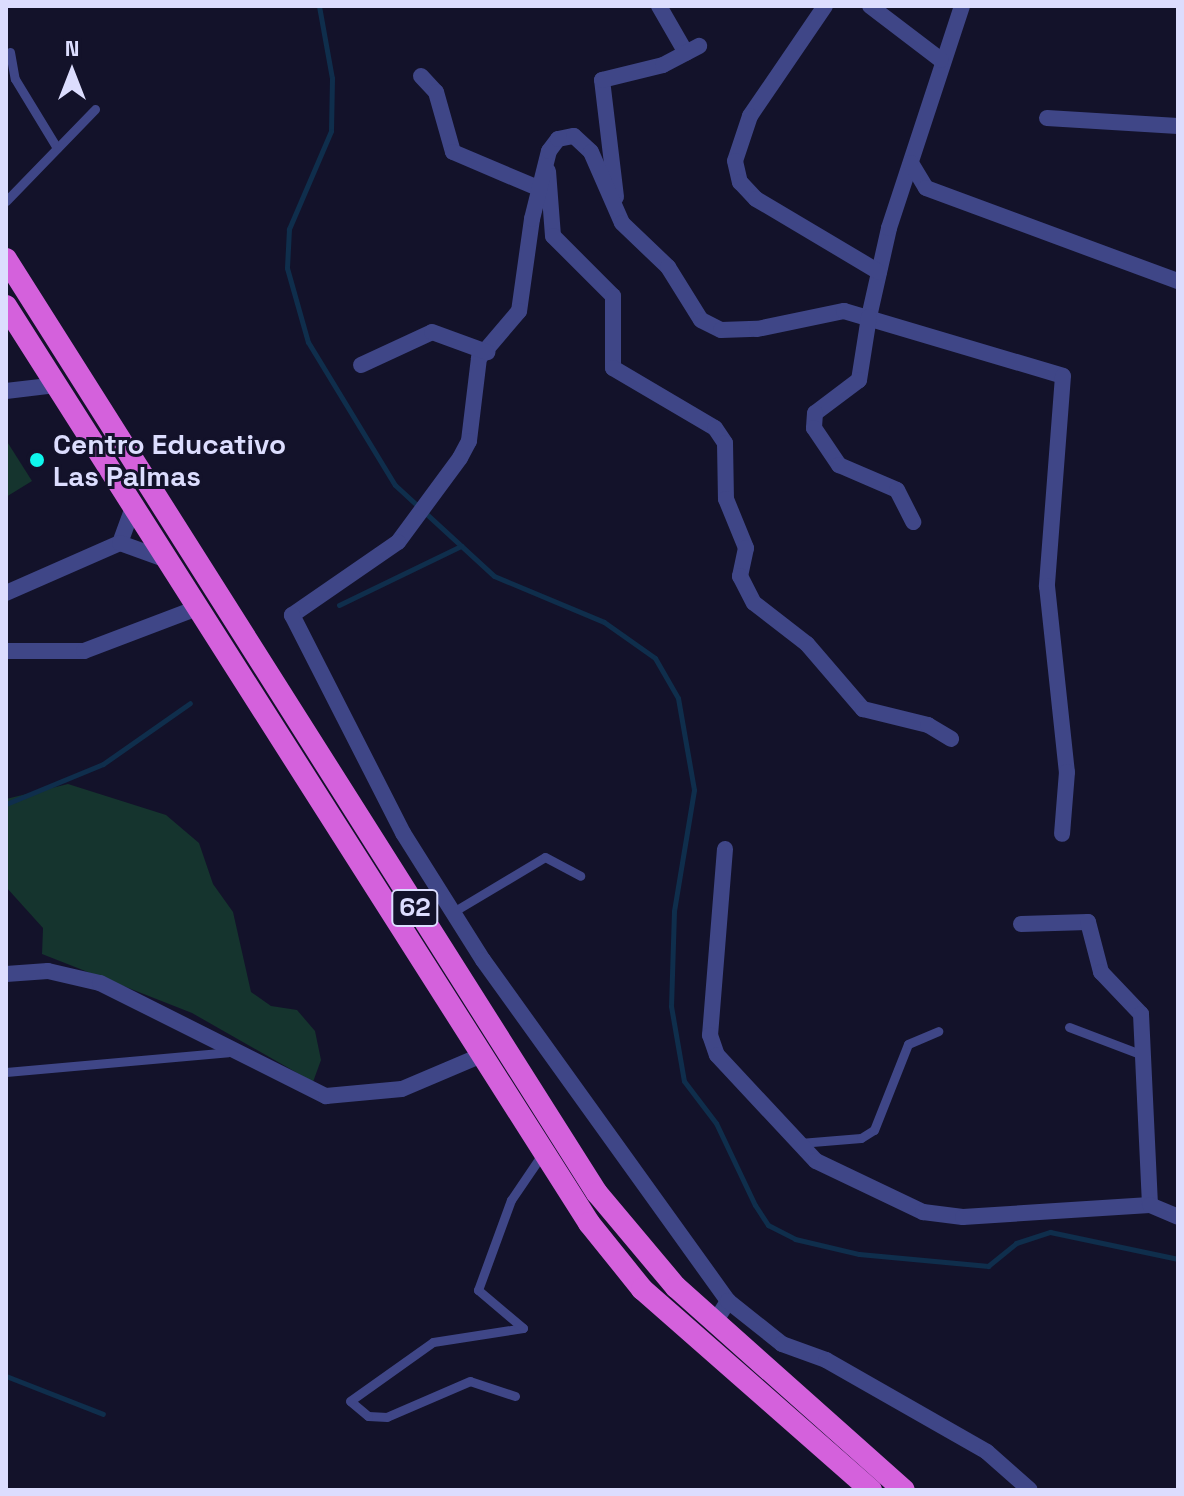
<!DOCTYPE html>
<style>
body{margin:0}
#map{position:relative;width:1184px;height:1496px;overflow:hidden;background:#13122a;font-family:"Space Grotesk",sans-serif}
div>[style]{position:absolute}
.green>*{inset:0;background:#15342e}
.stream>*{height:5px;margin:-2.5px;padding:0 2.5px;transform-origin:2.5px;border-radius:2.5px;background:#0f2e4c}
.service>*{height:9px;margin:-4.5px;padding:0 4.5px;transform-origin:4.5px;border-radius:4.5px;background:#3f4687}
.minor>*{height:16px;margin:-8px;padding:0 8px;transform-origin:8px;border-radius:8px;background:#3f4687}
.tertiary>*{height:16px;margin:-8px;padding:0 8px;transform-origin:8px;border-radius:8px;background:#3f4687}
.trunk>*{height:22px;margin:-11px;padding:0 11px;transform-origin:11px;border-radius:11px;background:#d461dc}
.dots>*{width:22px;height:22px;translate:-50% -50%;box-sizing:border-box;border:4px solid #13122a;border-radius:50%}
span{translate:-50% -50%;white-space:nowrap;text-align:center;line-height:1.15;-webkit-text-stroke:6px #13122a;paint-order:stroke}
.shield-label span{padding:2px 6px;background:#13122a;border:2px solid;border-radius:6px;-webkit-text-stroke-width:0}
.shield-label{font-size:26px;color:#dcddfe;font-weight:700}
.poi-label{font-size:28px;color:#dcddfe;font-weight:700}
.left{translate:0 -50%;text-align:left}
.frame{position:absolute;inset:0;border:8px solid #dcddfe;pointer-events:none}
.north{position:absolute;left:32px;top:32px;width:80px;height:80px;-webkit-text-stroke:6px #13122a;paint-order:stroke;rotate:0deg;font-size:22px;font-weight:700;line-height:32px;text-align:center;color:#dcddfe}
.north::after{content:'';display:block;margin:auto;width:28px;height:36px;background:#dcddfe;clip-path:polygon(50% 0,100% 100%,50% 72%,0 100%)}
</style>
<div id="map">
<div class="green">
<i style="clip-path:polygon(6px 440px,32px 481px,6px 497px)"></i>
<i style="clip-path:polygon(68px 784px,166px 815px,199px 843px,213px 884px,233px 912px,251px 992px,271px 1006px,297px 1010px,315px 1031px,321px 1060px,313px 1082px,192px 1013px,42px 954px,43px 928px,6px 887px,6px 799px)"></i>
</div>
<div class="stream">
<i style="left:319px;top:6px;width:73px;rotate:79.8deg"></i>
<i style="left:332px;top:78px;width:53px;rotate:91.1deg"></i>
<i style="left:331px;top:131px;width:107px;rotate:113.2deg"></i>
<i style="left:289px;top:229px;width:39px;rotate:93deg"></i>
<i style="left:287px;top:268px;width:77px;rotate:74.2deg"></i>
<i style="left:308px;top:342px;width:167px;rotate:58.7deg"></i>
<i style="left:395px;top:485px;width:134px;rotate:42.6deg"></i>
<i style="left:494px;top:576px;width:119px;rotate:22.7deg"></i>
<i style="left:604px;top:622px;width:62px;rotate:35.2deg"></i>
<i style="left:655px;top:658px;width:46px;rotate:60.1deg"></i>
<i style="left:678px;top:698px;width:93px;rotate:80.1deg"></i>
<i style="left:694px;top:790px;width:123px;rotate:99.4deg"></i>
<i style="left:674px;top:911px;width:95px;rotate:91.8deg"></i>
<i style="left:671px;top:1006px;width:76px;rotate:80.2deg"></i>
<i style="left:684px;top:1081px;width:53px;rotate:52.7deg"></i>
<i style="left:716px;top:1123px;width:91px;rotate:64.6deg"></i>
<i style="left:755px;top:1205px;width:24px;rotate:57deg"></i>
<i style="left:768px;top:1225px;width:30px;rotate:27deg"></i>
<i style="left:795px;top:1239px;width:66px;rotate:13.2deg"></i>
<i style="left:859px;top:1254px;width:130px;rotate:5.3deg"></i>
<i style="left:988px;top:1266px;width:36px;rotate:-39deg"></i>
<i style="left:1016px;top:1243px;width:36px;rotate:-18deg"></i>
<i style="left:1050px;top:1232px;width:131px;rotate:11.9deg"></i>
<i style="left:339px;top:605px;width:136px;rotate:-25.8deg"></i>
<i style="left:6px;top:804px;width:105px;rotate:-22.4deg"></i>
<i style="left:103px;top:764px;width:106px;rotate:-35deg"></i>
<i style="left:6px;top:1376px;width:104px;rotate:21.4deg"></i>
</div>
<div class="service">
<i style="left:10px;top:52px;width:27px;rotate:80deg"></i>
<i style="left:15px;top:79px;width:81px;rotate:58.7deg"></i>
<i style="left:6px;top:201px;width:128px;rotate:-45.9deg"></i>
<i style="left:453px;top:912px;width:107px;rotate:-30.9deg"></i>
<i style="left:545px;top:857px;width:40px;rotate:28deg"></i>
<i style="left:1069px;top:1027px;width:76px;rotate:20.8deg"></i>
<i style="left:6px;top:1072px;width:223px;rotate:-5.1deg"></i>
<i style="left:800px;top:1143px;width:61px;rotate:-4.7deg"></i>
<i style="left:861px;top:1138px;width:15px;rotate:-32deg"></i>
<i style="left:874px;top:1130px;width:92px;rotate:-68.4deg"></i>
<i style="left:908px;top:1044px;width:33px;rotate:-23deg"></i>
<i style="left:515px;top:1396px;width:47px;rotate:-161.6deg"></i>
<i style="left:470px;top:1381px;width:90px;rotate:156.6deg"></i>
<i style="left:387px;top:1417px;width:19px;rotate:-177deg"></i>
<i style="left:368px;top:1416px;width:23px;rotate:-140deg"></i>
<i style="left:350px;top:1401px;width:102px;rotate:-35.4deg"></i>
<i style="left:433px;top:1342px;width:91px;rotate:-8.8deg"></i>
<i style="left:523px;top:1328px;width:59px;rotate:-139.8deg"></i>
<i style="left:478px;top:1290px;width:96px;rotate:-69.9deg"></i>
<i style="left:511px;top:1200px;width:57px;rotate:-55.8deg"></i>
</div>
<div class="minor">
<i style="left:532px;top:219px;width:93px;rotate:98deg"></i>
<i style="left:519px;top:311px;width:62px;rotate:130.4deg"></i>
<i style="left:479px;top:358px;width:84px;rotate:96.9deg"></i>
<i style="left:469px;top:441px;width:19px;rotate:118deg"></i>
<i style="left:460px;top:458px;width:104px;rotate:126.4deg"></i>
<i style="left:398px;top:542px;width:129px;rotate:145.4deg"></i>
<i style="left:292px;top:615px;width:245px;rotate:63deg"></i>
<i style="left:403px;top:833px;width:150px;rotate:57.8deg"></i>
<i style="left:483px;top:960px;width:420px;rotate:54.3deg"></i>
<i style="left:869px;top:317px;width:91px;rotate:-77.3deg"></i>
<i style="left:889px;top:228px;width:234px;rotate:-71.8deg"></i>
<i style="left:120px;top:543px;width:38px;rotate:-70deg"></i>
<i style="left:6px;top:593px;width:124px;rotate:-23.7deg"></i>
<i style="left:120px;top:543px;width:50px;rotate:19.9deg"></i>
<i style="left:6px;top:651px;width:78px"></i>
<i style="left:84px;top:651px;width:121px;rotate:-20.8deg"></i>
<i style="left:715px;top:1322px;width:25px;rotate:-58deg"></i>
<i style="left:728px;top:1301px;width:69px;rotate:38.5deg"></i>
<i style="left:782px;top:1344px;width:47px;rotate:20deg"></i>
<i style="left:826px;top:1360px;width:185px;rotate:29.7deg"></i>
<i style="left:987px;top:1452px;width:57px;rotate:41.5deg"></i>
</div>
<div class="tertiary">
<i style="left:659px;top:6px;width:54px;rotate:60.1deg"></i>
<i style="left:825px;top:6px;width:133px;rotate:124.3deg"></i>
<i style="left:750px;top:116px;width:47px;rotate:108.4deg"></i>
<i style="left:735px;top:161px;width:22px;rotate:77deg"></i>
<i style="left:740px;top:182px;width:23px;rotate:47deg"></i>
<i style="left:756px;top:199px;width:143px;rotate:30.7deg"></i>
<i style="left:870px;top:6px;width:89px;rotate:37.3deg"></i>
<i style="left:421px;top:76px;width:22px;rotate:47deg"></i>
<i style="left:436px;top:92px;width:62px;rotate:74.2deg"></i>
<i style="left:453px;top:152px;width:92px;rotate:23deg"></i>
<i style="left:1047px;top:118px;width:131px;rotate:3.5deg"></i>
<i style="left:911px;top:163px;width:29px;rotate:59deg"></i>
<i style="left:926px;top:188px;width:269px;rotate:20.3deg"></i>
<i style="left:548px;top:171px;width:65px;rotate:85.6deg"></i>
<i style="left:553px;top:236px;width:85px;rotate:45deg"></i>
<i style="left:613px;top:296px;width:72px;rotate:90deg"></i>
<i style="left:613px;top:368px;width:118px;rotate:30.5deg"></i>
<i style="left:715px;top:428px;width:18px;rotate:56deg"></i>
<i style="left:725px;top:443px;width:56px;rotate:89deg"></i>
<i style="left:726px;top:499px;width:53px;rotate:67.8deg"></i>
<i style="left:746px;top:548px;width:29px;rotate:102deg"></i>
<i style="left:740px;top:576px;width:30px;rotate:63deg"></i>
<i style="left:754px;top:603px;width:67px;rotate:37.7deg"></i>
<i style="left:807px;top:644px;width:86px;rotate:49.3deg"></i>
<i style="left:863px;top:709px;width:67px;rotate:13.8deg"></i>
<i style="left:928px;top:725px;width:27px;rotate:31deg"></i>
<i style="left:616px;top:197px;width:118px;rotate:-96.8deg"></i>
<i style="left:602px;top:80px;width:63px;rotate:-13.8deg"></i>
<i style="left:663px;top:65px;width:41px;rotate:-27.8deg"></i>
<i style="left:532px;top:219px;width:70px;rotate:-76deg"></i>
<i style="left:549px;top:151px;width:15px;rotate:-53deg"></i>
<i style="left:558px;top:139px;width:16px;rotate:-11deg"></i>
<i style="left:574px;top:136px;width:23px;rotate:43deg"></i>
<i style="left:591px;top:152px;width:77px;rotate:66.4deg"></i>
<i style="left:622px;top:223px;width:64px;rotate:43.7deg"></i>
<i style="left:668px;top:267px;width:62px;rotate:58.1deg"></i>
<i style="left:701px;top:320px;width:22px;rotate:27deg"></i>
<i style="left:721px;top:330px;width:36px;rotate:-2deg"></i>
<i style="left:757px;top:329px;width:89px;rotate:-11.7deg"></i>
<i style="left:844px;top:311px;width:228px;rotate:16.5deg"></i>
<i style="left:1063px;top:376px;width:211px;rotate:94.4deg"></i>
<i style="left:1047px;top:586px;width:187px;rotate:83.9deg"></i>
<i style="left:1067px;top:772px;width:62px;rotate:94.6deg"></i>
<i style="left:869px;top:317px;width:64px;rotate:99deg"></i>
<i style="left:859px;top:380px;width:55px;rotate:143.1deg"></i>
<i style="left:815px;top:413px;width:15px;rotate:94deg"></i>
<i style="left:814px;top:428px;width:45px;rotate:56deg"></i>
<i style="left:839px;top:465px;width:63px;rotate:23.3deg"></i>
<i style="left:897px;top:490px;width:36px;rotate:63deg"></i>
<i style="left:361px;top:365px;width:78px;rotate:-24.9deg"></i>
<i style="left:432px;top:332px;width:59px;rotate:20deg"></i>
<i style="left:6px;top:391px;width:50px;rotate:-6.8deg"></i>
<i style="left:725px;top:849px;width:187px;rotate:94.6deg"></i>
<i style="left:710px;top:1035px;width:21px;rotate:71deg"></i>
<i style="left:717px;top:1055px;width:145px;rotate:47deg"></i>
<i style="left:816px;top:1161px;width:119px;rotate:25.5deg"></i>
<i style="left:923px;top:1212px;width:40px;rotate:7.1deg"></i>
<i style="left:963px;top:1217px;width:187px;rotate:-3.7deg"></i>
<i style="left:1021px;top:924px;width:67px;rotate:-1.7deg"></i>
<i style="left:1088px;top:922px;width:52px;rotate:75.4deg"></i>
<i style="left:1101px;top:972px;width:58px;rotate:46.4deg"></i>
<i style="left:1141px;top:1014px;width:191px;rotate:87.3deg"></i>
<i style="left:1150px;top:1205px;width:30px;rotate:23deg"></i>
<i style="left:6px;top:974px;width:42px;rotate:-4.1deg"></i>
<i style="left:48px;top:971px;width:53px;rotate:13deg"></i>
<i style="left:100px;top:983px;width:253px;rotate:26.6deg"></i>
<i style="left:326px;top:1096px;width:76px;rotate:-5.3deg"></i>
<i style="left:402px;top:1089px;width:87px;rotate:-23deg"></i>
</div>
<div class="trunk">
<i style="left:6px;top:259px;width:1105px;rotate:57.68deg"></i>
<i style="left:597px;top:1193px;width:123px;rotate:50deg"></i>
<i style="left:676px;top:1287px;width:305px;rotate:41.7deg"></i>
<i style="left:6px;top:306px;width:1087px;rotate:57.55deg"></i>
<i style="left:589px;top:1223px;width:85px;rotate:51.2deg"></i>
<i style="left:642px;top:1289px;width:305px;rotate:41.3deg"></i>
</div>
<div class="dots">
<i style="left:37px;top:460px;background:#0ff7ed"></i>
</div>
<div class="shield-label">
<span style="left:415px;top:908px">62</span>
</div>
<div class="poi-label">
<span class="left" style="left:53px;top:460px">Centro Educativo<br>Las Palmas</span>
</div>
<div class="frame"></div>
<div class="north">N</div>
</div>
